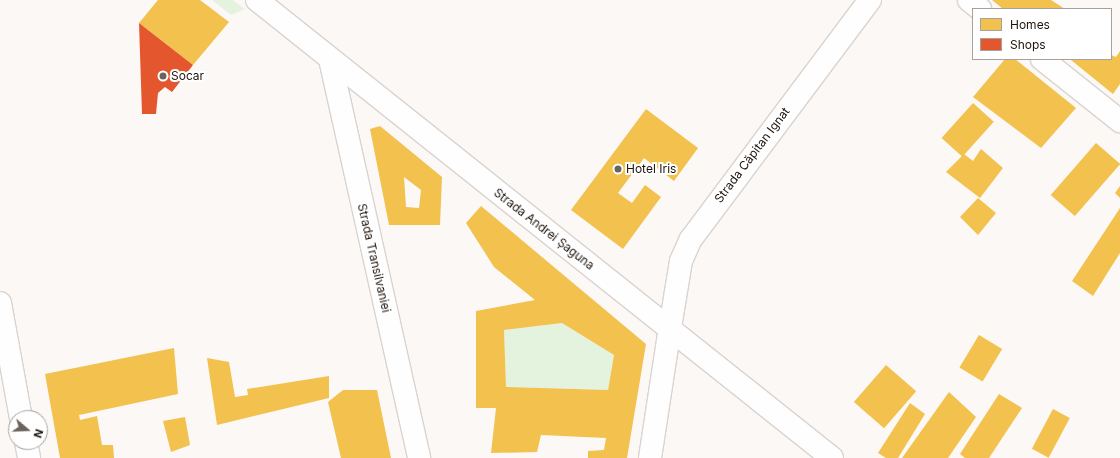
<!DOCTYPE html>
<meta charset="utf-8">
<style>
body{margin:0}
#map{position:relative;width:1120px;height:458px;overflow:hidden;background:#fbf8f6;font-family:Inter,sans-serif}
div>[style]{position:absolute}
.green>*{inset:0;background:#e3f3dd}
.homes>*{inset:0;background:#f2c14e;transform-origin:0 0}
.shops>*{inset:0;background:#e4572e}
.roads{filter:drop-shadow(1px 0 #dad3ce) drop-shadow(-1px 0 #dad3ce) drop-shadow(0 1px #dad3ce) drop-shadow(0 -1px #dad3ce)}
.street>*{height:22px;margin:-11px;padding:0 11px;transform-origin:11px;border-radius:11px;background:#fefefe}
.secondary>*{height:22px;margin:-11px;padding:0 11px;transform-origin:11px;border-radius:11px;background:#fefefe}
.dots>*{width:11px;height:11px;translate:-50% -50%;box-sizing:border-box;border:2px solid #fff;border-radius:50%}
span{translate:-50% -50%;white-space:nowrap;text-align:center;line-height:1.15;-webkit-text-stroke:4px #fff;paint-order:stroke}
.poi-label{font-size:12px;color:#1e130c}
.left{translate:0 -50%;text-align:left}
.street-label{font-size:12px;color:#1e130c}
.legend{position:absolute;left:972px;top:8px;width:140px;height:52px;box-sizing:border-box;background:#fff;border:1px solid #a5a19e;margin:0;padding:5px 7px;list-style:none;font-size:12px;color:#1e130c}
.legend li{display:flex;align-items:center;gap:8px;height:20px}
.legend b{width:20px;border:1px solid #a5a19e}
.north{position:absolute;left:8px;top:410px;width:40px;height:40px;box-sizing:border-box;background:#fff;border:1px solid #a5a19e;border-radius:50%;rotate:109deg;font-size:11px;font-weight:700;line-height:16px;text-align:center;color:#1e130c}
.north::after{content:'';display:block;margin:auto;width:14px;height:18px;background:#6b635e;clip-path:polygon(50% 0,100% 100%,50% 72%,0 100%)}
</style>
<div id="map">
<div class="green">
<i style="clip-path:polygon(212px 0,233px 0,245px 9px,231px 15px)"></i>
<i style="clip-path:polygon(562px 323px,614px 355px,608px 390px,506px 387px,504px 330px)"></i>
</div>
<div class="homes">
<i style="clip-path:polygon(158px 0,200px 0,229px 22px,193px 65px,139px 23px)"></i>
<i style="clip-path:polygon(992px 0,1051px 0,1065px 9px,1003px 9px)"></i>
<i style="clip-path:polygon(1120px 51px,1120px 84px,1113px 94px,1071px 60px,1111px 59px,1111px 55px,1116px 57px)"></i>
<i style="clip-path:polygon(1005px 59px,1015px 59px,1076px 108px,1041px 148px,973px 97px)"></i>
<i style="left:973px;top:103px;width:28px;height:47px;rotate:42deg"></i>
<i style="clip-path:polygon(646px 109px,698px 148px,674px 181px,644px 158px,618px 193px,632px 203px,645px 185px,661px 197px,623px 249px,571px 210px)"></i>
<i style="clip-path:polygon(evenodd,380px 126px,442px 177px,440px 225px,389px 225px,370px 129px,380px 126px,404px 177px,421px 190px,419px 208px,406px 207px,404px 177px)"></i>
<i style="left:1096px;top:143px;width:32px;height:69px;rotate:41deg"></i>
<i style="clip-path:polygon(981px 149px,1003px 168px,980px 198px,946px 172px,964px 154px,973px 161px)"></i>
<i style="clip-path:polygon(1120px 186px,1120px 198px,1115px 193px)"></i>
<i style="clip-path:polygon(978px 198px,996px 213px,978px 235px,960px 217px)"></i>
<i style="clip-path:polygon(evenodd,481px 206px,646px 344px,627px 458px,588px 458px,588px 451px,604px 450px,606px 438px,541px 435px,537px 452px,491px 453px,496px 408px,476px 408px,476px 311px,535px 300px,494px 267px,466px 223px,481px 206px,562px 323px,614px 355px,608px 390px,506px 387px,504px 330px,562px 323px)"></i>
<i style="clip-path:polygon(1120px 208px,1120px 253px,1093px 296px,1072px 281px)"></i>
<i style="left:979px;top:335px;width:27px;height:38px;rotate:31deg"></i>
<i style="clip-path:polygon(174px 348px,178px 394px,79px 415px,80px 420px,97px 416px,102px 445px,113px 445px,114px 458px,60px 458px,45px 374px)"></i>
<i style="clip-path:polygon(207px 358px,229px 362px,235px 397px,248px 395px,247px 389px,329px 376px,329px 398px,217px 425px)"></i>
<i style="left:886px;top:365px;width:40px;height:49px;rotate:41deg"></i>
<i style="clip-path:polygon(343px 390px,377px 390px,391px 458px,341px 458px,328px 402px)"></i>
<i style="clip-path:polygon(949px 392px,976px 417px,948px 458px,902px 458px)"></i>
<i style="clip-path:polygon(999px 394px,1022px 408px,989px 458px,965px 458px,960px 454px)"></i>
<i style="clip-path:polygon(910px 403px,925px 414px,898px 458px,886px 458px,878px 453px)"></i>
<i style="left:1053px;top:409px;width:19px;height:45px;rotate:28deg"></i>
<i style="clip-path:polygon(185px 417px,190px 445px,171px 452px,163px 421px)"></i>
</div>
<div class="shops">
<i style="clip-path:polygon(139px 23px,193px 65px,172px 92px,165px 87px,158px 93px,156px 114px,142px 114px)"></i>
</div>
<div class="roads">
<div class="street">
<i style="left:969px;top:0;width:14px;rotate:39deg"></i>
<i style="left:1042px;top:59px;width:100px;rotate:38.5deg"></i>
<i style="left:670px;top:328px;width:68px;rotate:-80.7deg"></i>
<i style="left:681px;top:261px;width:24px;rotate:-66deg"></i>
<i style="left:691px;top:239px;width:299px;rotate:-53.2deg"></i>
</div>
<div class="secondary">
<i style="left:257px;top:0;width:735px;rotate:38.54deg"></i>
<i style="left:330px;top:59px;width:409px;rotate:77.4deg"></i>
<i style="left:0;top:303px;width:117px;rotate:79.7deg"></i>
<i style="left:26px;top:442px;width:16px;rotate:79deg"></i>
<i style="left:650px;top:458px;width:132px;rotate:-81.3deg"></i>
</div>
</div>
<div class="dots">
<i style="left:163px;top:76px;background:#6b635e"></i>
<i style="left:618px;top:169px;background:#6b635e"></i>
</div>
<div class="poi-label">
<span class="left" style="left:171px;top:76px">Socar</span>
<span class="left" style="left:626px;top:169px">Hotel Iris</span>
</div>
<div class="street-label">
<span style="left:752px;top:155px;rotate:-53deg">Strada Căpitan Ignat</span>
<span style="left:544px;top:229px;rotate:38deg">Strada Andrei Șaguna</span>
<span style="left:374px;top:258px;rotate:77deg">Strada Transilvaniei</span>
</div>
<ul class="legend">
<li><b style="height:11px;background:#f2c14e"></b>Homes</li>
<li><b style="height:11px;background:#e4572e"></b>Shops</li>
</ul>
<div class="north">N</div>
</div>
